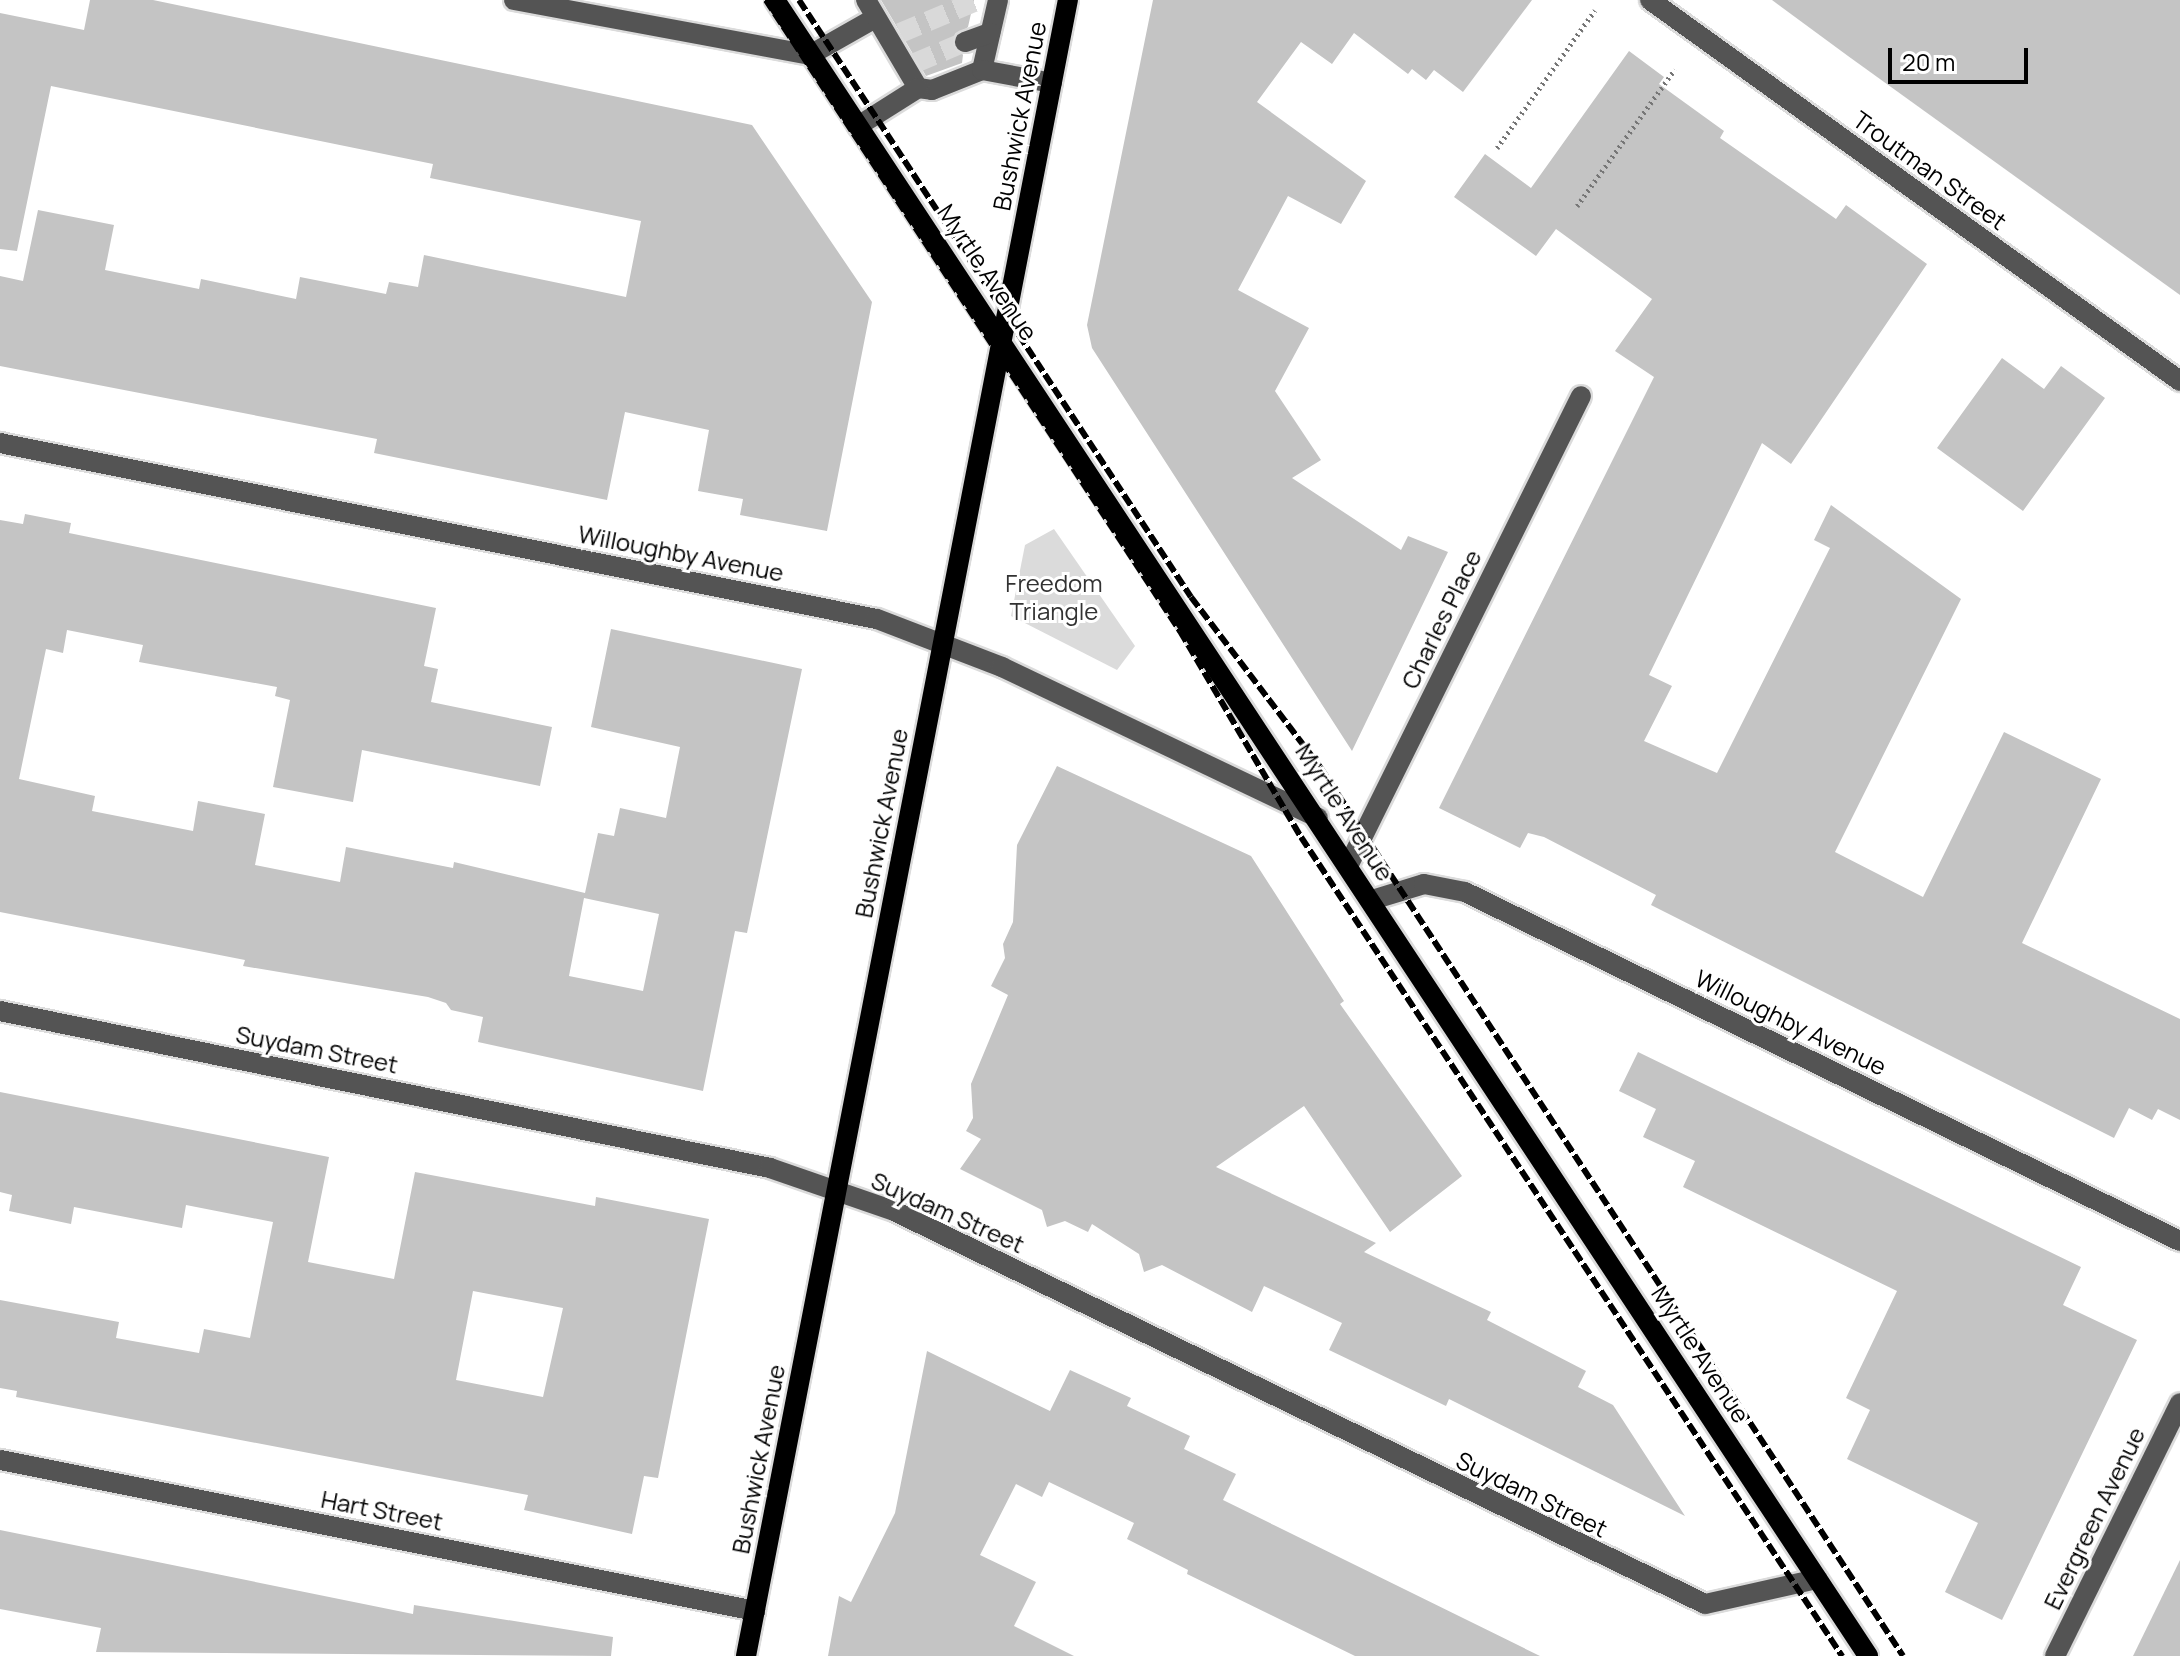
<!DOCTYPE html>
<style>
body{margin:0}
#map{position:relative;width:2180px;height:1656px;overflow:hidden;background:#fff;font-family:Manrope,sans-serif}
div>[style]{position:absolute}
.green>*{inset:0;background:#dbdbdb}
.building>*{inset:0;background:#c4c4c4}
.minor-tunnel>*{height:20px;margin-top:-10px;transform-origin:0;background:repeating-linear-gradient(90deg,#d9d9d9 0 20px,transparent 0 30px)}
.path>*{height:5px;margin-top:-2.5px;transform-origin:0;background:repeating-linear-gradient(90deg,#767676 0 2px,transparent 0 6px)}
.roads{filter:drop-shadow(2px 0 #dbdbdb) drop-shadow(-2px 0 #dbdbdb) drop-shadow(0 2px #dbdbdb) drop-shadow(0 -2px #dbdbdb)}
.minor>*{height:20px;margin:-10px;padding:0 10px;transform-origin:10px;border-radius:10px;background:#545454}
.major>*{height:20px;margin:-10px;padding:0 10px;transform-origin:10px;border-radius:10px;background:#000}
.rail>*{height:6px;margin-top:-3px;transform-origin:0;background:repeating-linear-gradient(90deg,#000 0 12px,transparent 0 16px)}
span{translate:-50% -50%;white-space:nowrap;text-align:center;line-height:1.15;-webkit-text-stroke:6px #fff;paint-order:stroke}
.street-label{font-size:24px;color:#000}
.park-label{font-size:24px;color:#323232}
.scale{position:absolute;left:1888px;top:48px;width:140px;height:36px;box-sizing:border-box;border:4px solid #000;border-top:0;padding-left:10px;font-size:24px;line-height:28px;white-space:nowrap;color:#000;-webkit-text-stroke:6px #fff;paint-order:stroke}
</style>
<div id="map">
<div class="green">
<i style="clip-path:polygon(1054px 529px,1135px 646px,1117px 670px,1011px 616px,1025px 545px)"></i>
</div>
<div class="building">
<i style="clip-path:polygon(90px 0,153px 0,752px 125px,872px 302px,827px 531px,740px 515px,743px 499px,698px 491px,709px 430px,625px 412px,607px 500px,374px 453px,377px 439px,0 366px,0 276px,23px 281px,38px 210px,114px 225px,105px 270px,199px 289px,201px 279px,296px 299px,300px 277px,386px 294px,389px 282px,418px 287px,424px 255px,626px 297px,641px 221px,430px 178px,433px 164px,51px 86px,17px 251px,0 249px,0 13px,84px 30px)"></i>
<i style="clip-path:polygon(881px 0,974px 0,968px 27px,952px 39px,963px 55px,962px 63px,926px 76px)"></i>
<i style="clip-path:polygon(1153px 0,1532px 0,1463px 92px,1434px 70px,1426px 80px,1412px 69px,1408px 74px,1354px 33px,1332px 64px,1301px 42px,1257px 102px,1366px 181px,1341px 224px,1288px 196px,1238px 290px,1309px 328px,1275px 391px,1321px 460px,1292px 478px,1401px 550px,1408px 536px,1448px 552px,1352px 751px,1092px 348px,1087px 325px)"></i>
<i style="clip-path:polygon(1772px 0,2180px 0,2180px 295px,1848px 56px)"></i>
<i style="clip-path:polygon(1629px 51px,1664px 77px,1659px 84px,1724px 131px,1720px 138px,1836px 219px,1846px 205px,1927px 264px,1791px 464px,1762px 443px,1649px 675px,1672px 686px,1644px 741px,1717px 773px,1830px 548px,1814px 540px,1831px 505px,1961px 599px,1835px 852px,1923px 897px,2004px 732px,2101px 779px,2022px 943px,2180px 1019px,2180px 1120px,2158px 1109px,2152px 1120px,2129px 1108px,2114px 1138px,1651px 905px,1656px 895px,1544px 837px,1528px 833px,1520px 848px,1439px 808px,1654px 377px,1615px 351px,1652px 299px,1556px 229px,1536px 256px,1454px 197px,1485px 154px,1531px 188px)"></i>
<i style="clip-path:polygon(2002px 358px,2044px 389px,2061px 366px,2105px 398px,2023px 511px,1937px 448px)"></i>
<i style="clip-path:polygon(evenodd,25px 514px,71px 523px,69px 533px,436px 608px,424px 666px,438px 669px,431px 702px,552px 727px,540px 786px,362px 750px,353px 802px,273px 787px,290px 700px,275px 696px,277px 687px,139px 662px,143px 645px,67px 630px,63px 653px,46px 649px,19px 779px,95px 796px,92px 811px,193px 831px,198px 801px,265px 814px,255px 865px,340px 882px,346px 847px,453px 868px,454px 862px,585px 893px,598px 833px,614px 836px,620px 808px,666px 818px,680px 747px,591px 727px,611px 629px,802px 669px,747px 933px,735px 931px,703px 1091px,478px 1042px,483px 1017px,451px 1010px,446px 1003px,428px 997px,243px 966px,245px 960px,0 912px,0 520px,23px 524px,25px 514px,584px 898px,659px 914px,643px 991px,569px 976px,584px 898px)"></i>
<i style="clip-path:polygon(1057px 766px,1251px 856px,1344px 1001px,1340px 1004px,1462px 1176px,1390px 1232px,1304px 1106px,1216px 1167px,1376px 1243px,1364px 1252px,1491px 1312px,1487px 1320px,1586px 1371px,1578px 1387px,1613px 1405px,1685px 1516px,1449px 1399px,1446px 1406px,1329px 1350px,1342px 1323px,1264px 1286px,1252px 1312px,1162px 1265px,1144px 1272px,1139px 1254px,1092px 1224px,1088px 1232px,1065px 1221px,1047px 1227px,1042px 1210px,960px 1169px,981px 1139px,966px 1131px,973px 1118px,971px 1084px,1008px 995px,991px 986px,1005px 958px,1003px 944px,1013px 922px,1017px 845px)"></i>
<i style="clip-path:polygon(1638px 1052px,2081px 1267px,2063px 1305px,2137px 1340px,2002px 1620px,1945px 1592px,1978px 1523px,1847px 1459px,1870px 1410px,1846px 1398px,1897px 1291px,1683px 1187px,1695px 1161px,1643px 1137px,1656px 1109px,1619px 1091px)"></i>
<i style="clip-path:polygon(evenodd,0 1092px,329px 1157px,308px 1262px,394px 1279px,415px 1172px,595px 1206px,596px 1197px,709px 1219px,658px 1478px,644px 1476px,632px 1534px,524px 1510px,528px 1495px,16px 1397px,17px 1391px,0 1388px,0 1300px,119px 1322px,116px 1338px,199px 1353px,204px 1329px,250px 1338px,273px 1222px,186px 1205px,182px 1228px,74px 1207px,71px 1224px,9px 1211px,12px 1195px,0 1192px,0 1092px,473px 1291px,563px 1308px,543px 1397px,456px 1380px,473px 1291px)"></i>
<i style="clip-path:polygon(927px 1351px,1050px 1411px,1070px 1370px,1131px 1398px,1127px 1406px,1190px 1436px,1184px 1449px,1236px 1474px,1223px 1500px,1540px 1656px,1355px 1656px,1187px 1574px,1188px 1570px,1127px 1539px,1134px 1523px,1049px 1482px,1042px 1497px,1016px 1484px,980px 1555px,1036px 1582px,1014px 1626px,1074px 1656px,828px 1656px,839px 1596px,851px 1602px,895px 1513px)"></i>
<i style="clip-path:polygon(0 1530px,413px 1614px,414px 1605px,613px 1637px,611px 1656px,96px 1652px,101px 1628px,0 1609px)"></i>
<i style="clip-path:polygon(2180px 1560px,2180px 1656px,2133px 1656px)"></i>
</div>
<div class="minor-tunnel">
<i style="left:900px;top:33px;width:86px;rotate:-22.7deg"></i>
<i style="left:915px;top:63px;width:54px;rotate:-22.8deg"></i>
</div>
<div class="path">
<i style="left:1497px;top:148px;width:169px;rotate:-54.6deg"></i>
<i style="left:1577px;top:206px;width:168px;rotate:-54.4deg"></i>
</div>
<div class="roads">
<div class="minor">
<i style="left:514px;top:0;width:301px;rotate:10.5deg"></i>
<i style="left:810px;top:55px;width:75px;rotate:-29.6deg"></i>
<i style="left:866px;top:0;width:102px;rotate:59.4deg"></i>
<i style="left:918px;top:88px;width:14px;rotate:8deg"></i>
<i style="left:932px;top:90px;width:54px;rotate:-21.8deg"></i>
<i style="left:982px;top:70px;width:72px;rotate:-77.1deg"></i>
<i style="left:1650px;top:0;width:653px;rotate:35.71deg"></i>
<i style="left:965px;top:42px;width:27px;rotate:-20deg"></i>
<i style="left:982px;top:70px;width:71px;rotate:10.5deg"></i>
<i style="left:858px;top:126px;width:71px;rotate:-32.3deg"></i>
<i style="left:0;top:443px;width:894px;rotate:11.35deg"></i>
<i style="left:877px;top:619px;width:134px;rotate:21deg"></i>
<i style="left:1002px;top:667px;width:350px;rotate:25.5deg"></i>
<i style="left:1349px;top:864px;width:522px;rotate:-63.63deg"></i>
<i style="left:1372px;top:900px;width:54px;rotate:-17.1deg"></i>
<i style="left:1424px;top:884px;width:42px;rotate:11deg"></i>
<i style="left:1465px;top:892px;width:796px;rotate:26.02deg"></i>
<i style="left:0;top:1011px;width:786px;rotate:11.52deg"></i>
<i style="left:770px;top:1168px;width:131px;rotate:19.1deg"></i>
<i style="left:894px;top:1211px;width:901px;rotate:25.85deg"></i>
<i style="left:1705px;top:1604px;width:115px;rotate:-12.6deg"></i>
<i style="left:0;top:1460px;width:770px;rotate:11.31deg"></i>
<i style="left:2055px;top:1656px;width:282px;rotate:-63.7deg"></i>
</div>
<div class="major">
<i style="left:775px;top:0;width:1984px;rotate:56.57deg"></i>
<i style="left:746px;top:1656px;width:1687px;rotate:-79deg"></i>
</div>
</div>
<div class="rail">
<i style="left:766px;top:0;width:755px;rotate:56.73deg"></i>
<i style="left:1180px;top:631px;width:239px;rotate:59.6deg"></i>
<i style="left:1301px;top:837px;width:982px;rotate:56.55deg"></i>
<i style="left:799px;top:0;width:714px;rotate:56.71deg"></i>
<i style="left:1191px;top:597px;width:213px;rotate:52.8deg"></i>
<i style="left:1320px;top:767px;width:1063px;rotate:56.74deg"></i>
</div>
<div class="street-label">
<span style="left:1019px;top:116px;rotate:-79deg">Bushwick Avenue</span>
<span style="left:1930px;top:170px;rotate:36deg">Troutman Street</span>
<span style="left:988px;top:272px;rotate:56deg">Myrtle Avenue</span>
<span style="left:681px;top:553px;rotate:11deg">Willoughby Avenue</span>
<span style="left:1441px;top:619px;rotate:-64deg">Charles Place</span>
<span style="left:1345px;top:812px;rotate:57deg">Myrtle Avenue</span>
<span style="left:881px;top:823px;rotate:-79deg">Bushwick Avenue</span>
<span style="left:1791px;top:1022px;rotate:26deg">Willoughby Avenue</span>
<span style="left:317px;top:1049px;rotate:11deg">Suydam Street</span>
<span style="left:948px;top:1212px;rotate:24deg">Suydam Street</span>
<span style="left:1701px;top:1354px;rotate:57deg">Myrtle Avenue</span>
<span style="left:758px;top:1459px;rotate:-79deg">Bushwick Avenue</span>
<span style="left:1532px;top:1494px;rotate:26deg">Suydam Street</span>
<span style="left:382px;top:1510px;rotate:11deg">Hart Street</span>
<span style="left:2094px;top:1518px;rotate:-64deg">Evergreen Avenue</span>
</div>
<div class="park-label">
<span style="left:1054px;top:597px">Freedom<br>Triangle</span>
</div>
<div class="scale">20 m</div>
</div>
